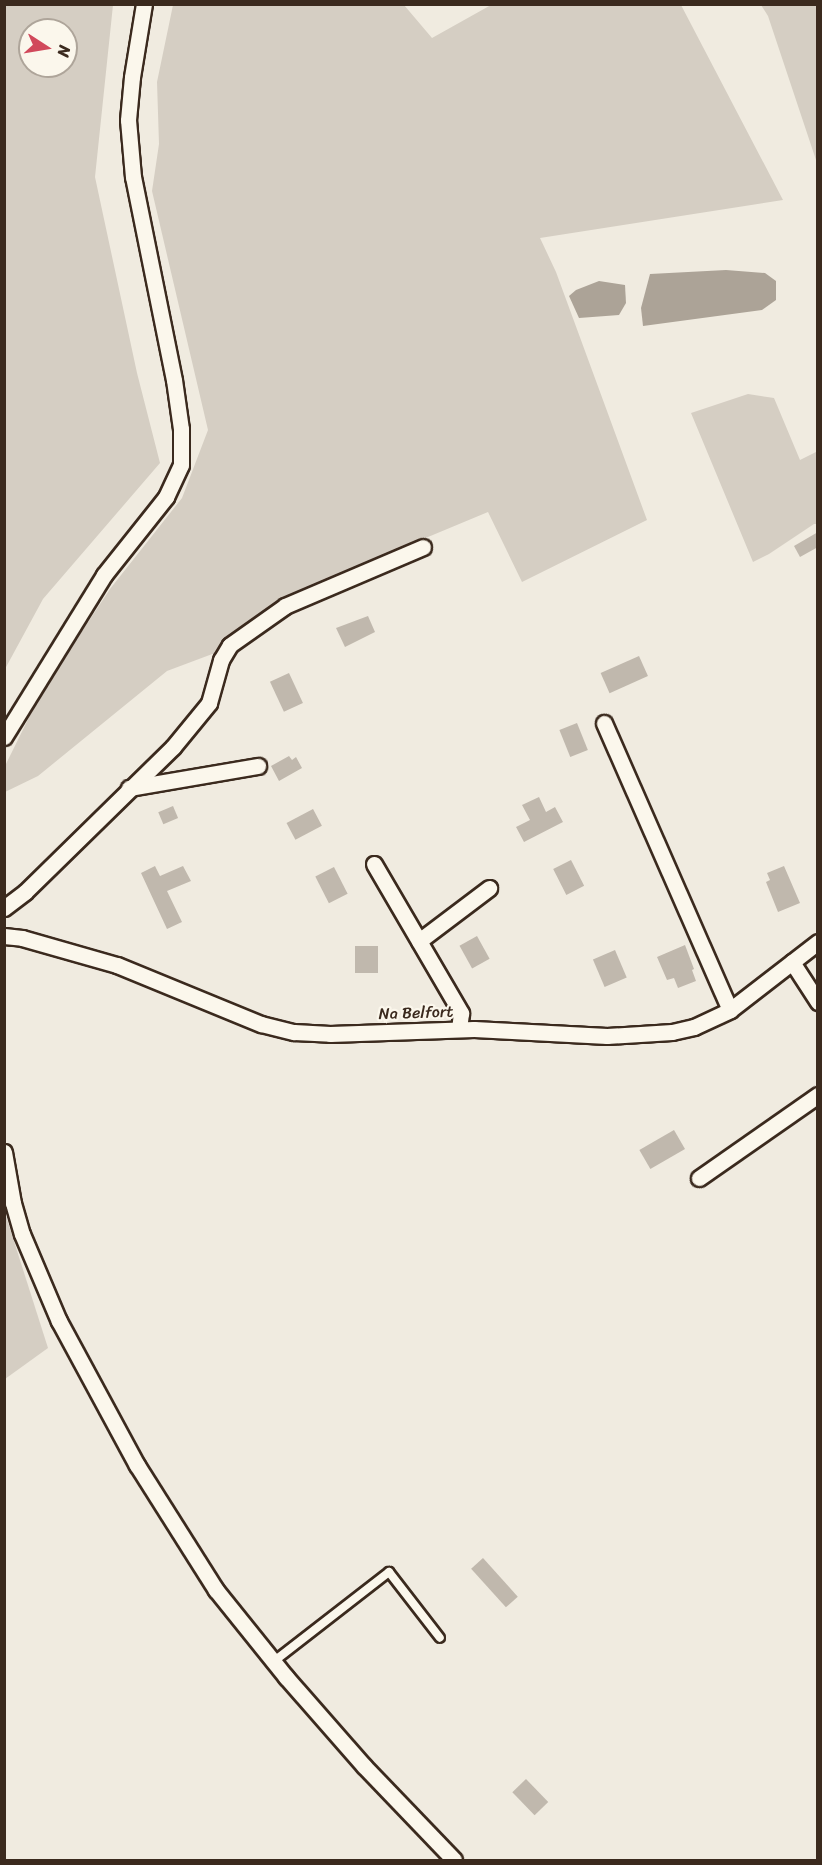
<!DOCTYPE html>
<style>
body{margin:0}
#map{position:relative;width:822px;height:1865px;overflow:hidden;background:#f0ebe0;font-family:Sriracha,sans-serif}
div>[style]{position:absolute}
.green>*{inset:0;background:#d5cec3}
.water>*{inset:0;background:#aca397}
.building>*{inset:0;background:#c0b8ad;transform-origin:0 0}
.roads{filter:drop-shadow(2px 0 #3b2a1e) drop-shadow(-2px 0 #3b2a1e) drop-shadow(0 2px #3b2a1e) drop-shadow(0 -2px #3b2a1e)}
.service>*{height:8px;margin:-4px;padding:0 4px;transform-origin:4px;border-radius:4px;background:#fbf7ec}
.minor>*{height:15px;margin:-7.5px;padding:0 7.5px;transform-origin:7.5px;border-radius:7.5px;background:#fbf7ec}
span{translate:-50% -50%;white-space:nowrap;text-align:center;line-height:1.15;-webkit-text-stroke:4.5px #fbf7ec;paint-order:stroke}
.street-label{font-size:16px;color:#3b2a1e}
.frame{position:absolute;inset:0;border:6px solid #3b2a1e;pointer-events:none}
.north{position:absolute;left:18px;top:18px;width:60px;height:60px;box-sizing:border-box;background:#fbf7ec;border:2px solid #aea59a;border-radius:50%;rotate:102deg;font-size:16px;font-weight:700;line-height:24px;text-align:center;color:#3b2a1e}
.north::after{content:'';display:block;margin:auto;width:21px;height:27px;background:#d1495b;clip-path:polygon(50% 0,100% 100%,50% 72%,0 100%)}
</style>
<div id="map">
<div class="green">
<i style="clip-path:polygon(evenodd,5px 4px,113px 5px,95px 177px,137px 373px,160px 463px,43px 599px,5px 669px,5px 4px,30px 30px,66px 30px,66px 66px,30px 66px,30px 30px)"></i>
<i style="clip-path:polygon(173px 5px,404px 5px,432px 38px,491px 5px,681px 5px,783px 200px,540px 238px,556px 272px,647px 520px,522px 582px,488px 512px,428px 537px,280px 601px,240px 630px,215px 653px,167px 671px,38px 776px,5px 792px,5px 766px,41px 693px,110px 589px,182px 498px,208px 430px,152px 191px,159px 144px,157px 82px)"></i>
<i style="clip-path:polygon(761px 5px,817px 5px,817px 163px,768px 16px)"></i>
<i style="clip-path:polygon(748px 394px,774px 398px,800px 460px,818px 451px,817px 524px,814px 524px,769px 554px,753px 562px,691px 413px)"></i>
<i style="clip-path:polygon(5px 1213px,48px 1348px,5px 1379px,4px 1379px)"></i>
</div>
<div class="water">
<i style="clip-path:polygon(726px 270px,765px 273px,776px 281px,776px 300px,762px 310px,643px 326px,641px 308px,650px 274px)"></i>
<i style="clip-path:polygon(599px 281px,625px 285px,626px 303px,619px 315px,579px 318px,569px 296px,576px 290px)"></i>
</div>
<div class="building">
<i style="clip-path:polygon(818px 532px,818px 547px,800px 557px,794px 546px)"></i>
<i style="clip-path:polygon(368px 616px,375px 632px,345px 647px,336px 628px)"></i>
<i style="left:639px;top:656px;width:22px;height:42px;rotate:66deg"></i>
<i style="left:289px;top:673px;width:33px;height:21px;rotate:65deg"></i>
<i style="left:577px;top:723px;width:29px;height:19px;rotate:68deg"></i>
<i style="clip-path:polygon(289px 756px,292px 760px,296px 757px,302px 768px,279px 781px,271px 766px)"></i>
<i style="clip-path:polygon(539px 797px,546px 812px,555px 807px,563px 822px,524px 842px,516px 827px,530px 820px,522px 805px)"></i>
<i style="left:173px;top:806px;width:13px;height:16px;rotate:67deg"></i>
<i style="left:313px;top:809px;width:19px;height:30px;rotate:62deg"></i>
<i style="left:571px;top:860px;width:29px;height:20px;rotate:63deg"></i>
<i style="clip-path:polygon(155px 866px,160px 876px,183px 866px,191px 881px,167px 891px,182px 922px,167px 929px,141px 873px)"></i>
<i style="clip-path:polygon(784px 866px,800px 903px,778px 912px,766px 882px,770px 880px,767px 873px)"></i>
<i style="left:334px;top:867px;width:30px;height:21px;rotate:63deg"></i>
<i style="left:477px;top:936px;width:26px;height:20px;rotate:61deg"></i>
<i style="clip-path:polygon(685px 945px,694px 969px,692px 970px,696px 981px,678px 988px,674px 978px,667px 980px,657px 957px)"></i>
<i style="left:378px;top:946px;width:27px;height:23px;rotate:90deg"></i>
<i style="left:615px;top:950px;width:30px;height:24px;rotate:67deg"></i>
<i style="left:674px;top:1130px;width:22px;height:40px;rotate:60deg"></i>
<i style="left:483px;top:1558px;width:52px;height:16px;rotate:48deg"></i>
<i style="left:526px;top:1779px;width:32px;height:19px;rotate:46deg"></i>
</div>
<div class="roads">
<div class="service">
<i style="left:273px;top:1662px;width:147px;rotate:-37.8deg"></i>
<i style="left:389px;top:1572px;width:83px;rotate:52.3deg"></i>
</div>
<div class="minor">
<i style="left:604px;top:723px;width:313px;rotate:66.3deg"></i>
<i style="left:4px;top:737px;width:190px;rotate:-58.3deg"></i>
<i style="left:104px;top:575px;width:100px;rotate:-51.5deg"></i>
<i style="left:166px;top:497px;width:35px;rotate:-65deg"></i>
<i style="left:181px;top:465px;width:36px;rotate:-90deg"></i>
<i style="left:181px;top:429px;width:49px;rotate:-98.1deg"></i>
<i style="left:174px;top:380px;width:207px;rotate:-101.4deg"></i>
<i style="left:133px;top:177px;width:57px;rotate:-95deg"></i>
<i style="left:128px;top:120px;width:43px;rotate:-84.7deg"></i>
<i style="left:132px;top:77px;width:74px;rotate:-80.7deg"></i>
<i style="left:129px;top:788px;width:131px;rotate:-9.7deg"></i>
<i style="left:374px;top:864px;width:173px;rotate:59.7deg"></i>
<i style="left:461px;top:1013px;width:16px;rotate:97deg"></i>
<i style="left:4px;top:908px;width:26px;rotate:-37deg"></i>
<i style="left:25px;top:892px;width:207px;rotate:-44.4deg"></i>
<i style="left:173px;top:747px;width:57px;rotate:-50.7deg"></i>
<i style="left:209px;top:703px;width:45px;rotate:-74.4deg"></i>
<i style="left:221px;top:660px;width:17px;rotate:-59deg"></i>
<i style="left:230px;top:645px;width:67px;rotate:-35.3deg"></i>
<i style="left:285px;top:606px;width:150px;rotate:-23.1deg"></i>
<i style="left:4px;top:936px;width:18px;rotate:6deg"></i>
<i style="left:22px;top:938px;width:99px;rotate:15.9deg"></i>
<i style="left:117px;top:965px;width:156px;rotate:22.3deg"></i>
<i style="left:261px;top:1024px;width:34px;rotate:14deg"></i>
<i style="left:294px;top:1032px;width:36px;rotate:3deg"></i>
<i style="left:330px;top:1034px;width:144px;rotate:-2deg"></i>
<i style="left:474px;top:1029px;width:133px;rotate:3deg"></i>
<i style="left:607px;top:1036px;width:65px;rotate:-3.5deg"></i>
<i style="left:672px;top:1032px;width:23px;rotate:-13deg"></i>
<i style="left:694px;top:1027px;width:40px;rotate:-25deg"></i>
<i style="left:730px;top:1010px;width:111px;rotate:-37.7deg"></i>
<i style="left:419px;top:941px;width:88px;rotate:-37.1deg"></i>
<i style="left:792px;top:962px;width:48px;rotate:57deg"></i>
<i style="left:4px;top:1152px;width:52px;rotate:80deg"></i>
<i style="left:13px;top:1203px;width:32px;rotate:74deg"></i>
<i style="left:22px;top:1234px;width:95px;rotate:67deg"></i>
<i style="left:59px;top:1321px;width:164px;rotate:61.6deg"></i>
<i style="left:137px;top:1465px;width:148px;rotate:57.7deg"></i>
<i style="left:216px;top:1590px;width:112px;rotate:51.2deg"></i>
<i style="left:286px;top:1677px;width:118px;rotate:48.8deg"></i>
<i style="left:364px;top:1766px;width:130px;rotate:46.2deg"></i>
<i style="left:699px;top:1178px;width:145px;rotate:-34.9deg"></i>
</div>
</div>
<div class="street-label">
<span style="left:416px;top:1013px;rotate:-2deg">Na Belfort</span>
</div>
<div class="frame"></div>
<div class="north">N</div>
</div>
